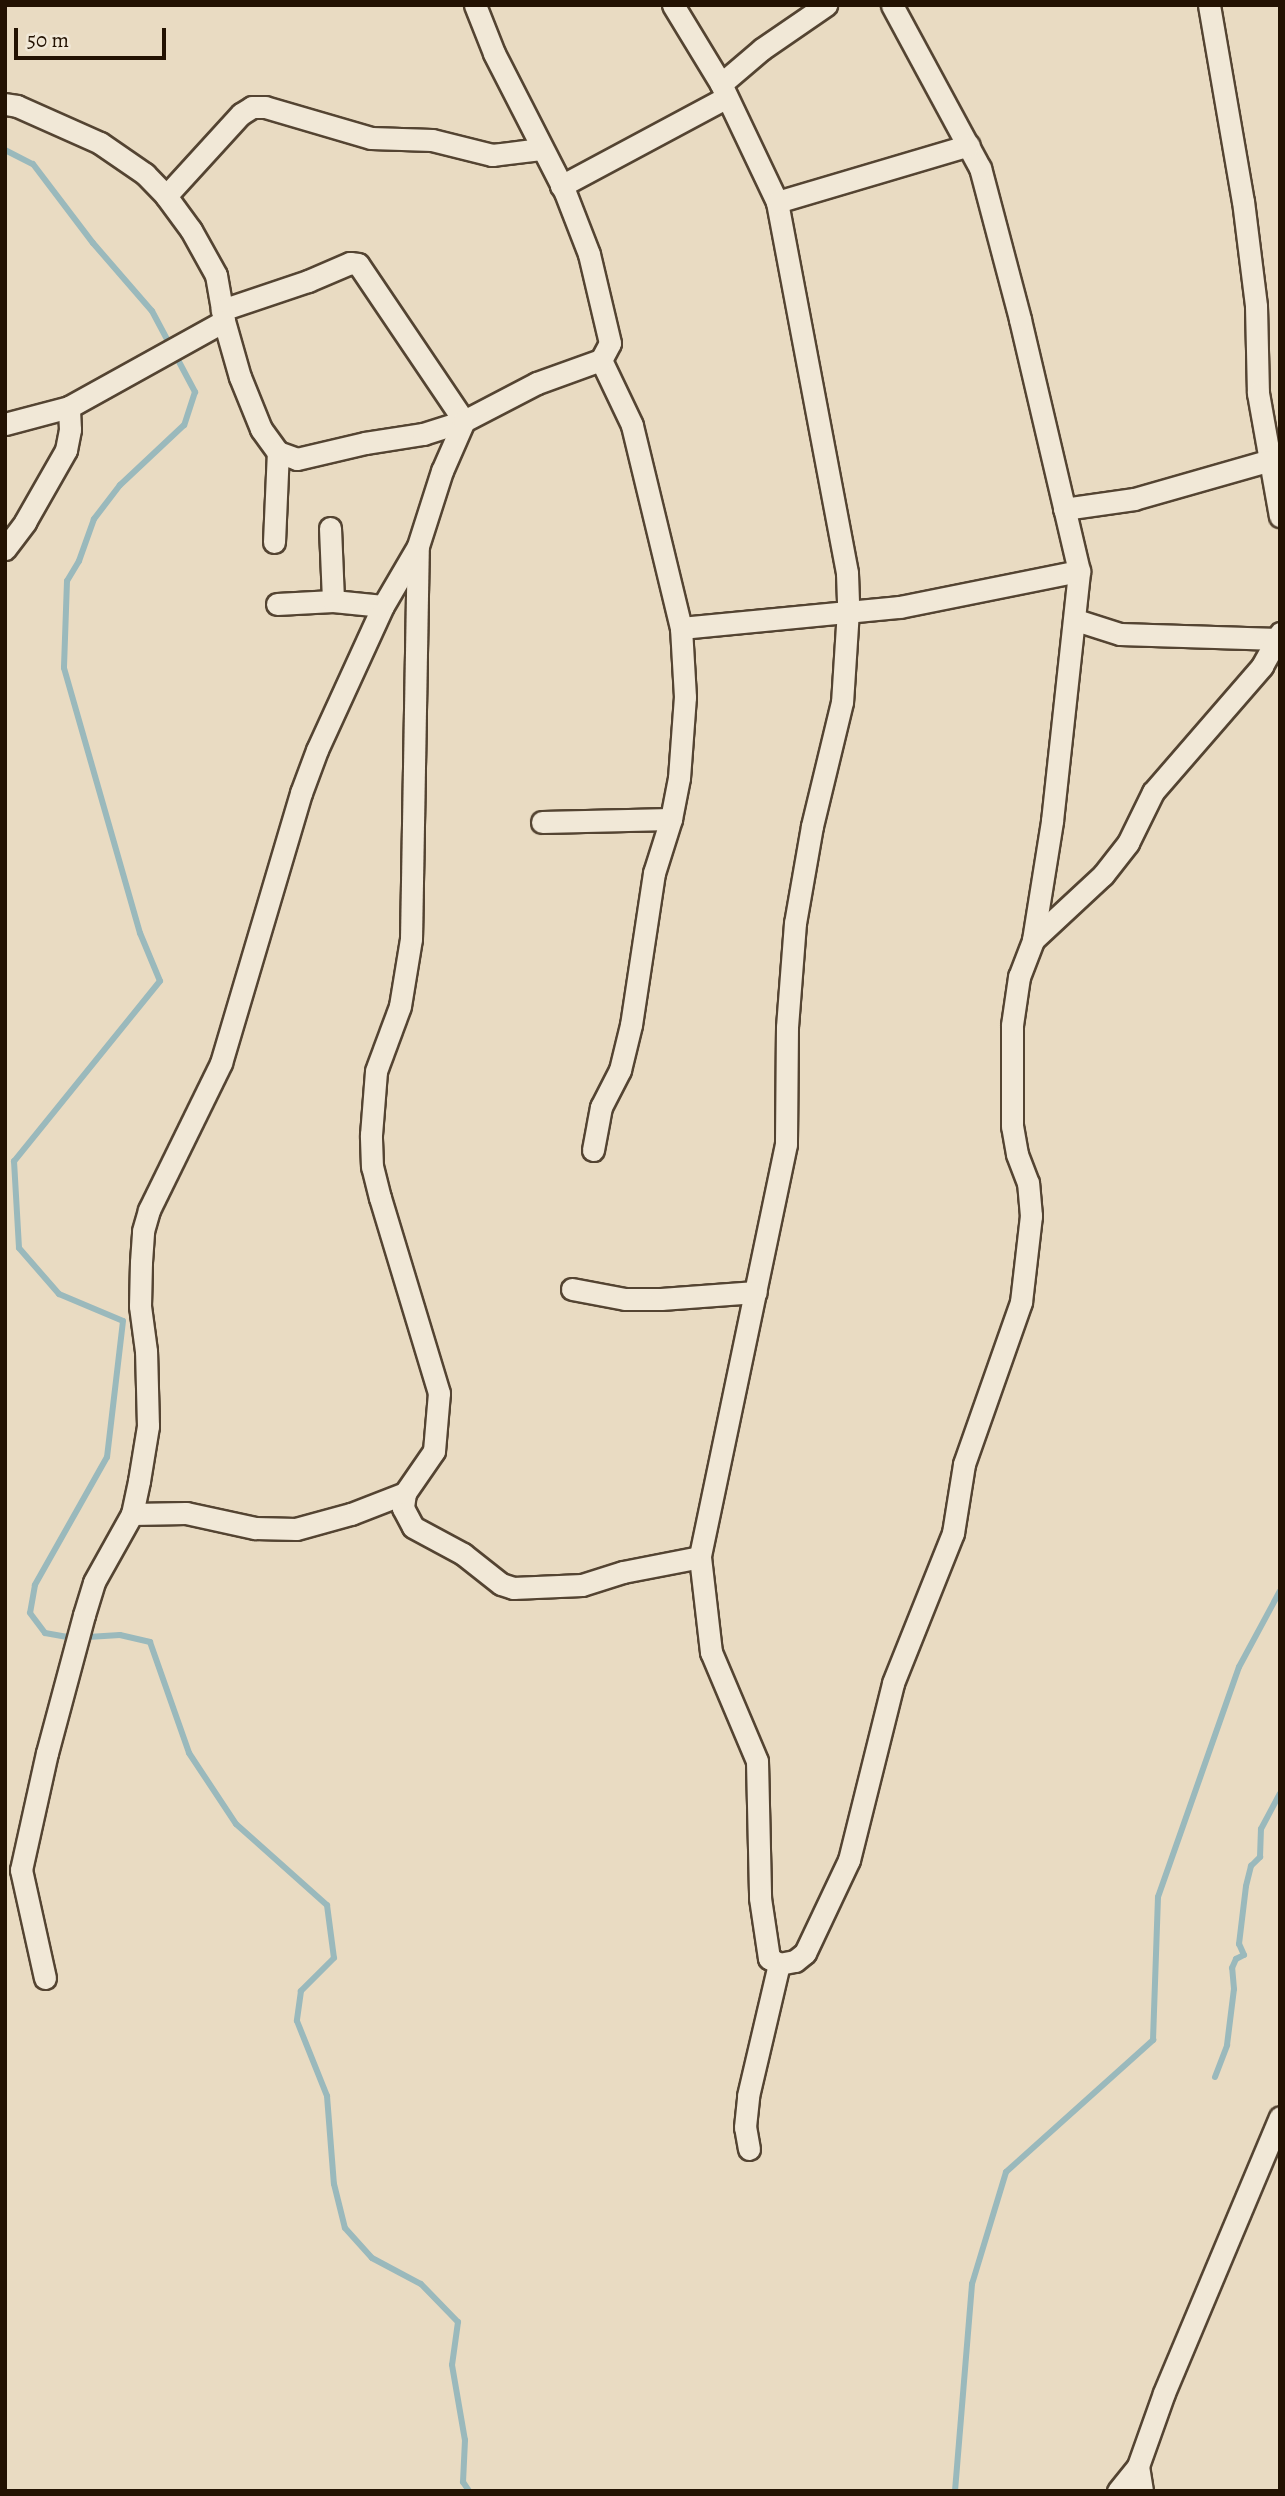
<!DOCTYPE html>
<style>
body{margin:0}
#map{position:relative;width:1285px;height:2496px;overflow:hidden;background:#e9dbc2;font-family:Alegreya,serif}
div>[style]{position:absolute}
.stream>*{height:6px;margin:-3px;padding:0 3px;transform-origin:3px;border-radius:3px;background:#9ab9bc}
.roads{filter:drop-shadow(2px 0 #544432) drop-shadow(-2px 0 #544432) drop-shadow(0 2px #544432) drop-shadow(0 -2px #544432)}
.minor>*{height:21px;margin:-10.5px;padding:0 10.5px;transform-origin:10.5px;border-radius:10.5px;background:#f1e8d7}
span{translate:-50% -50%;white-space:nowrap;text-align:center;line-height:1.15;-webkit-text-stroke:6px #f1e8d7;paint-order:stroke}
.frame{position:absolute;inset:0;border:7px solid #231202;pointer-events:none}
.scale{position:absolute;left:14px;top:28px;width:152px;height:32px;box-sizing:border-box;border:4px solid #231202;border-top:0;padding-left:9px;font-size:21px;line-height:24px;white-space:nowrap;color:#231202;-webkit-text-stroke:5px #f1e8d7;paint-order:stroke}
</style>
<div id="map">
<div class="stream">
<i style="left:5px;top:150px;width:31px;rotate:27deg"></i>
<i style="left:33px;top:164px;width:99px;rotate:52.8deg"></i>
<i style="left:93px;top:243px;width:90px;rotate:49.1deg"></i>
<i style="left:152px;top:311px;width:92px;rotate:62deg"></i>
<i style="left:195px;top:392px;width:35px;rotate:108deg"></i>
<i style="left:184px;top:425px;width:88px;rotate:136.8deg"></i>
<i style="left:120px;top:485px;width:43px;rotate:127.4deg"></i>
<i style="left:94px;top:519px;width:45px;rotate:109.7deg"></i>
<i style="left:79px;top:561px;width:23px;rotate:121deg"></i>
<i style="left:67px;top:581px;width:87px;rotate:92deg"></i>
<i style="left:64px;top:668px;width:276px;rotate:74deg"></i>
<i style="left:140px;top:933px;width:52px;rotate:67.4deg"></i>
<i style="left:160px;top:981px;width:232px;rotate:129deg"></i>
<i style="left:14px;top:1161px;width:87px;rotate:86.7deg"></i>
<i style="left:19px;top:1248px;width:61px;rotate:49deg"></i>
<i style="left:59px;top:1294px;width:69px;rotate:22.9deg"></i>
<i style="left:123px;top:1321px;width:137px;rotate:96.7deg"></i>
<i style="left:107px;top:1457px;width:147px;rotate:119.4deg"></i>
<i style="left:35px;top:1585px;width:28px;rotate:100deg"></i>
<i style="left:30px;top:1613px;width:25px;rotate:53deg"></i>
<i style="left:45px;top:1633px;width:27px;rotate:10deg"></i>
<i style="left:72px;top:1638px;width:48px;rotate:-3.6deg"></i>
<i style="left:120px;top:1635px;width:31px;rotate:13deg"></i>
<i style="left:150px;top:1642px;width:118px;rotate:70.6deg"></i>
<i style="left:189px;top:1753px;width:85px;rotate:56.5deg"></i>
<i style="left:236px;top:1824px;width:122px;rotate:41.7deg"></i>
<i style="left:327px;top:1905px;width:53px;rotate:82.5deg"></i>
<i style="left:334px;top:1958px;width:47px;rotate:135deg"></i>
<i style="left:301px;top:1991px;width:30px;rotate:98deg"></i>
<i style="left:297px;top:2021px;width:81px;rotate:68.2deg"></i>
<i style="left:327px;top:2096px;width:88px;rotate:85.5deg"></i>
<i style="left:334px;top:2184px;width:45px;rotate:76deg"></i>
<i style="left:345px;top:2228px;width:40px;rotate:48deg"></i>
<i style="left:372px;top:2258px;width:55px;rotate:28deg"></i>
<i style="left:421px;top:2284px;width:53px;rotate:45.8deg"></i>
<i style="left:458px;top:2322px;width:43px;rotate:97.9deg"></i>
<i style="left:452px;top:2365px;width:76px;rotate:80.2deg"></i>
<i style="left:465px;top:2440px;width:42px;rotate:92.7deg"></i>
<i style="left:463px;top:2482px;width:11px;rotate:56deg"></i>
<i style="left:1215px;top:2077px;width:34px;rotate:-69deg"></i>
<i style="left:1227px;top:2045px;width:56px;rotate:-82.9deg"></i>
<i style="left:1234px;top:1989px;width:21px;rotate:-95deg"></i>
<i style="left:1232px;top:1968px;width:10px;rotate:-66deg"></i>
<i style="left:1236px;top:1959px;width:9px;rotate:-27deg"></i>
<i style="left:1244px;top:1955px;width:12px;rotate:-114deg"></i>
<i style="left:1239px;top:1944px;width:58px;rotate:-83.1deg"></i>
<i style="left:1246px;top:1886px;width:21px;rotate:-76deg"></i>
<i style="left:1251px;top:1866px;width:13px;rotate:-45deg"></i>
<i style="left:1260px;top:1857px;width:28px;rotate:-88deg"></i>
<i style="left:1261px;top:1829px;width:40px;rotate:-62deg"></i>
<i style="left:955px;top:2491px;width:208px;rotate:-85.3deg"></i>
<i style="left:972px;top:2284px;width:117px;rotate:-73.1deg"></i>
<i style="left:1006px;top:2172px;width:198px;rotate:-41.9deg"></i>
<i style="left:1153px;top:2040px;width:143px;rotate:-88deg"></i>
<i style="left:1158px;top:1897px;width:244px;rotate:-70.6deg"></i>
<i style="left:1239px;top:1667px;width:86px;rotate:-61.7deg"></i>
</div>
<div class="roads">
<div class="minor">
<i style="left:673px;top:5px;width:92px;rotate:58.7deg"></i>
<i style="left:721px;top:84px;width:131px;rotate:64.6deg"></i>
<i style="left:777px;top:202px;width:378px;rotate:79.3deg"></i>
<i style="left:847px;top:573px;width:37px;rotate:88deg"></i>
<i style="left:848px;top:610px;width:92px;rotate:93.7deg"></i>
<i style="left:842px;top:702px;width:128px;rotate:103.6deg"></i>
<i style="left:812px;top:826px;width:98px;rotate:99.9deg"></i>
<i style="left:795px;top:923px;width:104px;rotate:94.4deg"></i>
<i style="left:787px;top:1027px;width:117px;rotate:90.5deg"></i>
<i style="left:786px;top:1144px;width:422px;rotate:101.8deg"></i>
<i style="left:700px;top:1557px;width:96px;rotate:83.4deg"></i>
<i style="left:711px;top:1652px;width:118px;rotate:67.1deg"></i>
<i style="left:757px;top:1761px;width:137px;rotate:88.7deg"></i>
<i style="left:760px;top:1898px;width:61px;rotate:81.5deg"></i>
<i style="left:769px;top:1958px;width:12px;rotate:31deg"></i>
<i style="left:779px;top:1964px;width:16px;rotate:-11deg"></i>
<i style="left:795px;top:1961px;width:13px;rotate:-39deg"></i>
<i style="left:805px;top:1953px;width:103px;rotate:-64.7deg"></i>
<i style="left:849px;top:1860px;width:182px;rotate:-76deg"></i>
<i style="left:893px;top:1683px;width:162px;rotate:-68.2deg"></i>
<i style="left:953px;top:1533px;width:70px;rotate:-80.9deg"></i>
<i style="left:964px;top:1464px;width:172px;rotate:-70.6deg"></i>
<i style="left:1021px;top:1302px;width:87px;rotate:-83.4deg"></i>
<i style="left:1031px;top:1216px;width:33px;rotate:-95deg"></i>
<i style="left:1028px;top:1183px;width:31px;rotate:-111deg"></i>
<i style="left:1017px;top:1154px;width:28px;rotate:-100deg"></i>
<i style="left:1012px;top:1126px;width:101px;rotate:-90deg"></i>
<i style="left:1012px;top:1025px;width:49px;rotate:-81.7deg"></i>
<i style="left:1019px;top:977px;width:40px;rotate:-69deg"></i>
<i style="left:1033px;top:940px;width:121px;rotate:-80.9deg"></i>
<i style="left:1052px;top:821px;width:251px;rotate:-83.8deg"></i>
<i style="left:1079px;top:571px;width:259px;rotate:-103.2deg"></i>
<i style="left:1020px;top:319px;width:156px;rotate:-104.8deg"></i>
<i style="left:980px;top:168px;width:185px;rotate:-118.4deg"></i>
<i style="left:1209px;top:5px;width:199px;rotate:80.2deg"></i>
<i style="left:1243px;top:201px;width:106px;rotate:82.9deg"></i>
<i style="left:1256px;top:306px;width:87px;rotate:88.7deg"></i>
<i style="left:1258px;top:393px;width:125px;rotate:79.9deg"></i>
<i style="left:721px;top:84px;width:54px;rotate:-40.5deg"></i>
<i style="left:762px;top:49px;width:78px;rotate:-34.5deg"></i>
<i style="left:5px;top:104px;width:12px;rotate:9deg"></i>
<i style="left:17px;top:106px;width:91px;rotate:24deg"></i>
<i style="left:100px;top:143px;width:55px;rotate:34.6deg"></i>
<i style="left:145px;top:174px;width:30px;rotate:46deg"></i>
<i style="left:166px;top:196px;width:42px;rotate:53.7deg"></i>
<i style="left:191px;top:230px;width:51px;rotate:60.9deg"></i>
<i style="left:216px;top:275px;width:47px;rotate:80.1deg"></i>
<i style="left:224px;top:321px;width:58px;rotate:74.1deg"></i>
<i style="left:240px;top:377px;width:56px;rotate:68deg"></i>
<i style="left:261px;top:429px;width:29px;rotate:54deg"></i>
<i style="left:278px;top:452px;width:20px;rotate:20deg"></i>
<i style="left:297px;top:459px;width:70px;rotate:-13.2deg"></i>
<i style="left:365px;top:443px;width:59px;rotate:-8.8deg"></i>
<i style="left:423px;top:434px;width:43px;rotate:-17.6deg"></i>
<i style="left:464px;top:421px;width:189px;rotate:-124deg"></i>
<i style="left:358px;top:264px;width:8px;rotate:-173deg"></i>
<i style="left:350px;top:263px;width:46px;rotate:156.8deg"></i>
<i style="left:308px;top:281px;width:91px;rotate:161.4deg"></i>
<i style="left:561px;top:186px;width:188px;rotate:-28.2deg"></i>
<i style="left:166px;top:196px;width:111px;rotate:-47.6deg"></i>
<i style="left:241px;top:114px;width:13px;rotate:-32deg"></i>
<i style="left:252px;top:107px;width:13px"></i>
<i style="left:265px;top:107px;width:110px;rotate:16.3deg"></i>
<i style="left:371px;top:138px;width:61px;rotate:1.9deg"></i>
<i style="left:432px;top:140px;width:62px;rotate:14deg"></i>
<i style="left:492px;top:155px;width:49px;rotate:-7deg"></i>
<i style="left:777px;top:202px;width:200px;rotate:-16.5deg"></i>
<i style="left:5px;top:424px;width:66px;rotate:-14.9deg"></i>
<i style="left:69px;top:407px;width:177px;rotate:-29deg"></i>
<i style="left:1064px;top:509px;width:71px;rotate:-8.1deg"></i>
<i style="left:1134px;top:499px;width:138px;rotate:-15.9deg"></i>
<i style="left:1267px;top:461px;width:13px;rotate:45deg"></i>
<i style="left:330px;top:528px;width:73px;rotate:87.6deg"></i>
<i style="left:274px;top:542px;width:90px;rotate:-87.5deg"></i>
<i style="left:5px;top:549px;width:34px;rotate:-53deg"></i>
<i style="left:25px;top:522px;width:83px;rotate:-60.3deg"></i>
<i style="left:66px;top:450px;width:21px;rotate:-79deg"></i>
<i style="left:70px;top:429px;width:22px;rotate:-93deg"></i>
<i style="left:277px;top:604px;width:56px;rotate:-3.1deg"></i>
<i style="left:333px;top:601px;width:50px;rotate:5.7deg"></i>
<i style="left:1076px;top:620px;width:46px;rotate:17.7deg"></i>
<i style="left:1120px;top:634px;width:158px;rotate:1.8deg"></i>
<i style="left:681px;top:628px;width:220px;rotate:-5.5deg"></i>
<i style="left:900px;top:607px;width:183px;rotate:-11.4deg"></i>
<i style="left:542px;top:822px;width:129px;rotate:-1.3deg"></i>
<i style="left:1033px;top:940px;width:96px;rotate:-42.9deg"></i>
<i style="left:1103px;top:875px;width:41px;rotate:-52deg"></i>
<i style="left:1128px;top:843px;width:57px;rotate:-63.9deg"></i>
<i style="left:1153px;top:792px;width:167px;rotate:-49.1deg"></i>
<i style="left:1262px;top:666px;width:38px;rotate:-61deg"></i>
<i style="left:593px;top:1150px;width:44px;rotate:-79.5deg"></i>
<i style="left:601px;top:1107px;width:42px;rotate:-62.8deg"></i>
<i style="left:620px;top:1070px;width:46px;rotate:-76.3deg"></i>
<i style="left:631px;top:1025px;width:154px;rotate:-81.4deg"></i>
<i style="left:654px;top:873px;width:57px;rotate:-72.5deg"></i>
<i style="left:671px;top:819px;width:42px;rotate:-79deg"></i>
<i style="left:679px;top:778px;width:81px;rotate:-85.8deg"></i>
<i style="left:685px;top:697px;width:69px;rotate:-93.3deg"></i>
<i style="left:681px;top:628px;width:209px;rotate:-103.6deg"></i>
<i style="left:632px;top:425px;width:72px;rotate:-115.5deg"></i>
<i style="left:572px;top:1289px;width:54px;rotate:10.7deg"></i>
<i style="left:625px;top:1299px;width:36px"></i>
<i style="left:661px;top:1299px;width:95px;rotate:-4.2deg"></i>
<i style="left:405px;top:1493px;width:15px;rotate:98deg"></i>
<i style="left:403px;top:1508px;width:21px;rotate:62deg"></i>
<i style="left:413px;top:1527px;width:57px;rotate:28.4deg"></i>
<i style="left:463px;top:1554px;width:48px;rotate:38.3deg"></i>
<i style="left:501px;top:1584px;width:13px;rotate:18deg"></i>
<i style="left:513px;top:1588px;width:69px;rotate:-2.5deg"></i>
<i style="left:582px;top:1585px;width:43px;rotate:-17.6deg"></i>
<i style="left:623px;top:1572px;width:78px;rotate:-11deg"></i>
<i style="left:132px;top:1514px;width:54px;rotate:-1.1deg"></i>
<i style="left:186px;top:1513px;width:71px;rotate:12.3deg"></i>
<i style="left:255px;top:1528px;width:41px;rotate:1.4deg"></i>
<i style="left:296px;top:1529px;width:57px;rotate:-15.3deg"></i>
<i style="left:351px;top:1514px;width:58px;rotate:-21.3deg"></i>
<i style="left:405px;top:1493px;width:51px;rotate:-55.4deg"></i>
<i style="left:434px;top:1451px;width:58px;rotate:-85.1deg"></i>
<i style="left:439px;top:1393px;width:204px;rotate:-106.8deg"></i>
<i style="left:380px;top:1198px;width:32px;rotate:-104deg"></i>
<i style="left:372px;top:1167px;width:32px;rotate:-92deg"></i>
<i style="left:371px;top:1135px;width:64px;rotate:-85.5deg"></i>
<i style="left:376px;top:1071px;width:69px;rotate:-69.7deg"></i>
<i style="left:400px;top:1006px;width:68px;rotate:-80.7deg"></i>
<i style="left:411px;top:939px;width:390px;rotate:-89deg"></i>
<i style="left:45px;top:1978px;width:111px;rotate:-102.5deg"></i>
<i style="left:21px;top:1870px;width:120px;rotate:-77.5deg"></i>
<i style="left:47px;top:1753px;width:143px;rotate:-75deg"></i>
<i style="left:84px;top:1615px;width:34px;rotate:-73deg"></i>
<i style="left:94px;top:1582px;width:78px;rotate:-60.8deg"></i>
<i style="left:132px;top:1514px;width:34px;rotate:-78deg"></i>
<i style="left:139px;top:1481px;width:56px;rotate:-80.7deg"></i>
<i style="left:148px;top:1426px;width:75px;rotate:-91.5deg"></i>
<i style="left:146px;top:1351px;width:45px;rotate:-97.6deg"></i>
<i style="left:140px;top:1306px;width:44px;rotate:-88.7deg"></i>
<i style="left:141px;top:1262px;width:31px;rotate:-86deg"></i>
<i style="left:143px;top:1231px;width:22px;rotate:-74deg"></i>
<i style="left:149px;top:1210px;width:164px;rotate:-63.9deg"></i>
<i style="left:221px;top:1063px;width:282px;rotate:-73.5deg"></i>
<i style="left:301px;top:793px;width:46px;rotate:-69.6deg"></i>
<i style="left:317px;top:750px;width:158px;rotate:-65.4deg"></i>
<i style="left:383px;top:606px;width:69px;rotate:-59.7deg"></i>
<i style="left:418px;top:546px;width:79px;rotate:-72.3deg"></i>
<i style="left:442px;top:471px;width:55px;rotate:-66.3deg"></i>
<i style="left:464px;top:421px;width:82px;rotate:-27.5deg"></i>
<i style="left:537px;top:383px;width:68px;rotate:-19.8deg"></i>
<i style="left:601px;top:360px;width:19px;rotate:-62deg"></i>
<i style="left:610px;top:343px;width:91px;rotate:-103.3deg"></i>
<i style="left:589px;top:254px;width:66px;rotate:-111.2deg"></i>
<i style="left:565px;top:192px;width:156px;rotate:-117.1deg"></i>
<i style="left:494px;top:53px;width:52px;rotate:-111.6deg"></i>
<i style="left:749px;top:2149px;width:22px;rotate:-100deg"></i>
<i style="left:745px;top:2127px;width:31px;rotate:-84deg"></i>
<i style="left:748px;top:2096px;width:136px;rotate:-76.8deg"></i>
<i style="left:1118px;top:2491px;width:32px;rotate:-51deg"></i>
<i style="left:1142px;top:2491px;width:25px;rotate:-99deg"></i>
<i style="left:1138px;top:2466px;width:77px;rotate:-70.4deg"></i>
<i style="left:1164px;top:2393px;width:299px;rotate:-67.2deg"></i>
</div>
</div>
<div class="frame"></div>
<div class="scale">50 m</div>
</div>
